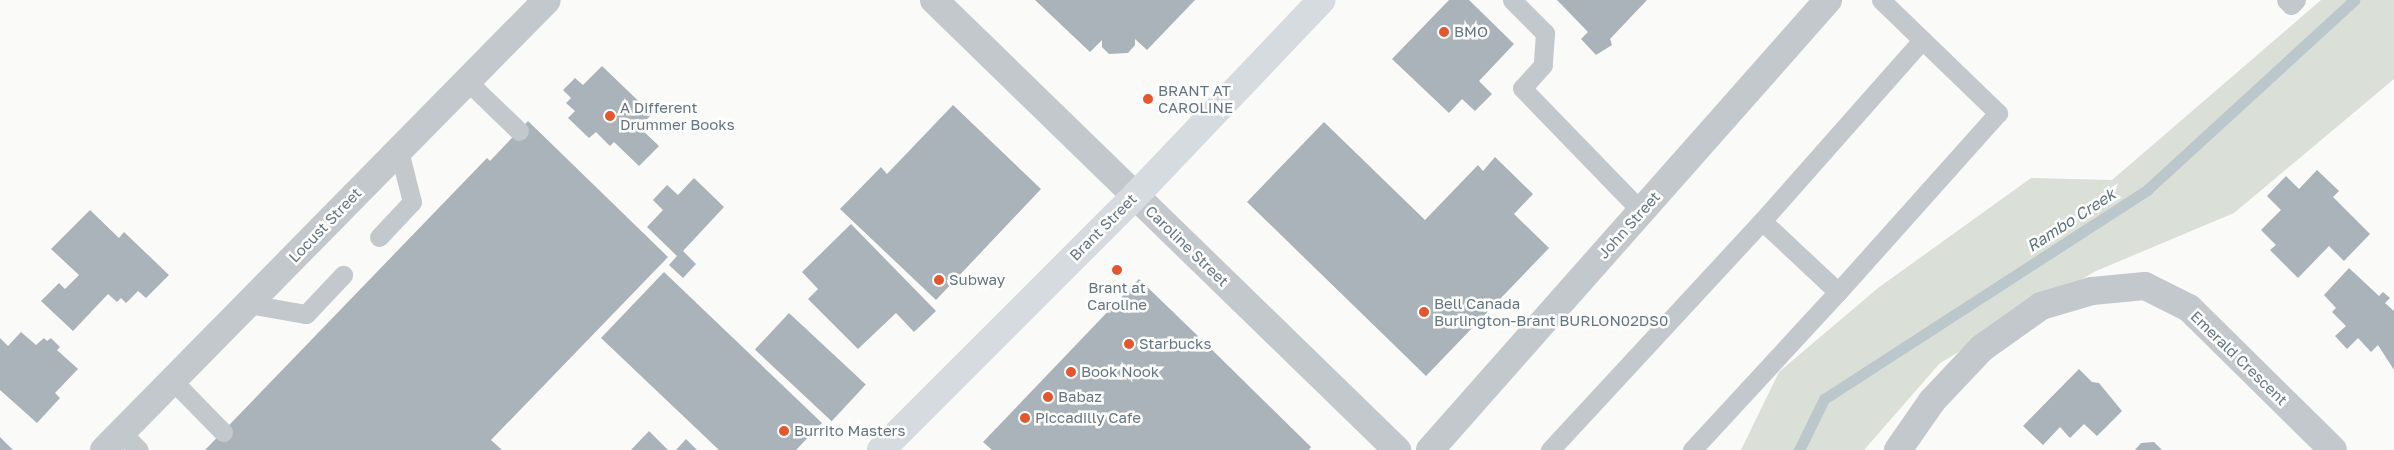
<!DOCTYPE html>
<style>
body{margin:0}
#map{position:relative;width:2394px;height:450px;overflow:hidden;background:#fafaf8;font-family:"Golos Text",sans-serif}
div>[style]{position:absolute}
.green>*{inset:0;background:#dadfd7}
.stream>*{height:11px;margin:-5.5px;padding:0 5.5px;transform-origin:5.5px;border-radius:5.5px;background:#bbc7cb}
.building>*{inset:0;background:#aab3b9;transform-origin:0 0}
.service>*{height:19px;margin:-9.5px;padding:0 9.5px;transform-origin:9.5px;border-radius:9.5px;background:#c3c8cc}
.minor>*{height:28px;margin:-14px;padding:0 14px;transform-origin:14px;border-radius:14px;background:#c3c8cc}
.primary>*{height:28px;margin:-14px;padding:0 14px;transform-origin:14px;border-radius:14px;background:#d6dbdf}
.dots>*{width:14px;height:14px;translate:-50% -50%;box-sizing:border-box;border:2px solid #fff;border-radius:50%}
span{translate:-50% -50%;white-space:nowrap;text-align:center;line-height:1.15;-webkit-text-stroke:5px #fff;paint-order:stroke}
.poi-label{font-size:15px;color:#657683}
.left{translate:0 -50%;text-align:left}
.street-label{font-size:15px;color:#657683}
.water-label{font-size:16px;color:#60757c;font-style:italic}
</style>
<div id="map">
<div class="green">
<i style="clip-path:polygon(2321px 0,2394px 0,2394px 79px,2234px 213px,2096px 271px,1940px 363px,1864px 450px,1741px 450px,1779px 372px,1878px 288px,2031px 178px,2112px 180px)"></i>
</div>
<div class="stream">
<i style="left:1799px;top:450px;width:57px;rotate:-63.9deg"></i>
<i style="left:1824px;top:399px;width:386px;rotate:-32.9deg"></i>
<i style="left:2148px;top:189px;width:280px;rotate:-42.5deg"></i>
</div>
<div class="building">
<i style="clip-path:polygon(1035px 0,1195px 0,1147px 50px,1135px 39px,1135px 45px,1128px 53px,1109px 54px,1102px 47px,1102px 40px,1090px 52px)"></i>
<i style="clip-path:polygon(1449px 0,1469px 0,1514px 44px,1479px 81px,1492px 94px,1475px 111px,1462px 99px,1449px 113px,1392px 59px)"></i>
<i style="clip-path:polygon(1557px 0,1647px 0,1610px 39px,1612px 45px,1596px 55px,1581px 39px,1588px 32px)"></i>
<i style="clip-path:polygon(602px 66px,652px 114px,639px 127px,659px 146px,639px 166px,614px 142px,610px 146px,596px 132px,589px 138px,568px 118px,575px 111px,566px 103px,571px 98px,563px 90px,575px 78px,583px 85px)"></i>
<i style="clip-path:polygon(953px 105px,1041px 189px,936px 300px,840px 209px,881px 167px,887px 174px)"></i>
<i style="clip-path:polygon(528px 121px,668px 257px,491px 440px,502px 450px,205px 450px,487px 158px,490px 161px)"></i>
<i style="clip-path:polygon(1324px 122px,1425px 220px,1478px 165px,1483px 171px,1495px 157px,1533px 194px,1514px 214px,1549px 248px,1426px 376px,1247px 202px)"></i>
<i style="clip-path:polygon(2317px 170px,2339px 191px,2333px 197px,2370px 234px,2344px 261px,2329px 246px,2298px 278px,2270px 250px,2276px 245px,2261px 230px,2281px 210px,2267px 196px,2286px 176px,2299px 189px)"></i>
<i style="clip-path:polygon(694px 178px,724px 207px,683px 251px,696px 264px,683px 278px,669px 265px,677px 256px,647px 227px,663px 210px,653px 200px,667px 185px,678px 195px)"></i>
<i style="clip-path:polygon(90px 210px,119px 238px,124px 232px,169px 275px,146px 298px,138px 291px,126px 303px,121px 298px,117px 302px,108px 294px,73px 331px,41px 301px,59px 283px,65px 289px,79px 275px,51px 249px)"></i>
<i style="clip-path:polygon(851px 224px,936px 311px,914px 332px,896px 313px,858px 349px,808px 299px,818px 289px,802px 272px)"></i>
<i style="clip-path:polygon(2349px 268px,2379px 296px,2383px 292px,2390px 298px,2385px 303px,2394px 311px,2394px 370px,2378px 345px,2371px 352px,2358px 338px,2347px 349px,2335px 336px,2346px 326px,2332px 312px,2336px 308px,2324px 295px)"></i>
<i style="clip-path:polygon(664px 272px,822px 423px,796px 450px,719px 450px,601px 338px)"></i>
<i style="clip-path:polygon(1139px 279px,1201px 339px,1311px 447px,1309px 450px,992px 450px,983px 442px)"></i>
<i style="left:789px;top:313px;width:105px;height:50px;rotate:43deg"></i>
<i style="clip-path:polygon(21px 332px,36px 345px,44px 338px,47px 341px,51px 338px,60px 347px,57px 350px,78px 369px,55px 393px,60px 398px,37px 423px,0 390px,0 338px,8px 346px)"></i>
<i style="clip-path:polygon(2079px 369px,2092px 382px,2099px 383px,2122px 411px,2097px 436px,2084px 424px,2070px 438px,2060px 427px,2043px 445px,2023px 426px)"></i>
<i style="clip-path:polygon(649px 431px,668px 450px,631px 450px)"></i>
<i style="clip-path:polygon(0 437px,13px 450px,0 450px)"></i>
<i style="clip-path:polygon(686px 439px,697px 450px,676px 450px)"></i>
<i style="clip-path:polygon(2154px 442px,2162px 450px,2135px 450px,2141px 443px)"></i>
</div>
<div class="service">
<i style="left:1512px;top:0;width:47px;rotate:45deg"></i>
<i style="left:1545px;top:33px;width:32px;rotate:94deg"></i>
<i style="left:1543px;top:65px;width:31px;rotate:132deg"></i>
<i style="left:1522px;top:88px;width:171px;rotate:45.9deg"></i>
<i style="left:1881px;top:0;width:163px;rotate:44deg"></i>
<i style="left:1998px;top:113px;width:240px;rotate:131.8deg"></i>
<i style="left:1838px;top:292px;width:104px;rotate:-136.9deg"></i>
<i style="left:1762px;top:221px;width:242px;rotate:-48.5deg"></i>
<i style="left:2286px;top:0;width:7px;rotate:45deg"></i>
<i style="left:2291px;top:5px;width:7px;rotate:-45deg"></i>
<i style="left:467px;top:81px;width:72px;rotate:43.9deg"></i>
<i style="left:379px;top:237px;width:48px;rotate:-46.7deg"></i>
<i style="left:412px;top:202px;width:53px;rotate:-104.3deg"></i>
<i style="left:248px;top:304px;width:59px;rotate:9.8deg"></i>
<i style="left:306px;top:314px;width:54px;rotate:-46.5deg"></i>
<i style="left:172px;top:380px;width:73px;rotate:45.6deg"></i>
<i style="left:121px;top:432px;width:25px;rotate:45deg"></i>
<i style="left:1550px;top:450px;width:312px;rotate:-47.2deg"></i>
<i style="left:1692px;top:450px;width:215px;rotate:-47.3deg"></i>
</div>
<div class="minor">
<i style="left:934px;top:0;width:646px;rotate:44.18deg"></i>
<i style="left:104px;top:450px;width:631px;rotate:-45.45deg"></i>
<i style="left:1430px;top:450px;width:601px;rotate:-48.51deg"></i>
<i style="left:1898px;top:450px;width:60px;rotate:-55.2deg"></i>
<i style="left:1932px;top:401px;width:73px;rotate:-46.7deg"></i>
<i style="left:1982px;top:348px;width:72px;rotate:-35.4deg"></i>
<i style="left:2041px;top:306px;width:53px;rotate:-16.4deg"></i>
<i style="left:2092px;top:291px;width:53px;rotate:-5.4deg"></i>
<i style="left:2145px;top:286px;width:49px;rotate:26.6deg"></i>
<i style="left:2189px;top:308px;width:202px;rotate:44.6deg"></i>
</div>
<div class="primary">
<i style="left:881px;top:450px;width:361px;rotate:-45deg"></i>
<i style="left:1136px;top:195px;width:269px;rotate:-46.4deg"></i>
</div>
<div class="dots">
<i style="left:1444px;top:32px;background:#e4572e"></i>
<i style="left:1148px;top:99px;background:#e4572e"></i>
<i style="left:610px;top:116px;background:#e4572e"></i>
<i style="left:1117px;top:270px;background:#e4572e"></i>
<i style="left:939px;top:280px;background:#e4572e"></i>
<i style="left:1424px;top:312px;background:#e4572e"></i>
<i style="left:1129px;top:344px;background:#e4572e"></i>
<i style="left:1071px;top:372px;background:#e4572e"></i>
<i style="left:1048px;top:397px;background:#e4572e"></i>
<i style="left:1025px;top:418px;background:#e4572e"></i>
<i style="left:784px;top:431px;background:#e4572e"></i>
</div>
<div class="poi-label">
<span class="left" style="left:1454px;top:32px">BMO</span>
<span class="left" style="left:1158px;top:99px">BRANT AT<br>CAROLINE</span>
<span class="left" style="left:620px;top:116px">A Different<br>Drummer Books</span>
<span class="left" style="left:949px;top:280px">Subway</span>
<span style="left:1117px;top:296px">Brant at<br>Caroline</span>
<span class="left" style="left:1434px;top:312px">Bell Canada<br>Burlington-Brant BURLON02DS0</span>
<span class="left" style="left:1139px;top:344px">Starbucks</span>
<span class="left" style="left:1081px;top:372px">Book Nook</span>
<span class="left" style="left:1058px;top:397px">Babaz</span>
<span class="left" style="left:1035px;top:418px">Piccadilly Cafe</span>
<span class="left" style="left:794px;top:431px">Burrito Masters</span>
</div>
<div class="street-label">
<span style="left:325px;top:225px;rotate:-46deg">Locust Street</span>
<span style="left:1629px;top:225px;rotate:-48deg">John Street</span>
<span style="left:1103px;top:227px;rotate:-45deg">Brant Street</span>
<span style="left:1187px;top:246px;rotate:44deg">Caroline Street</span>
<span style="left:2239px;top:358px;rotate:44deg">Emerald Crescent</span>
</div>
<div class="water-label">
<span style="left:2071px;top:220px;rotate:-33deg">Rambo Creek</span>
</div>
</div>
